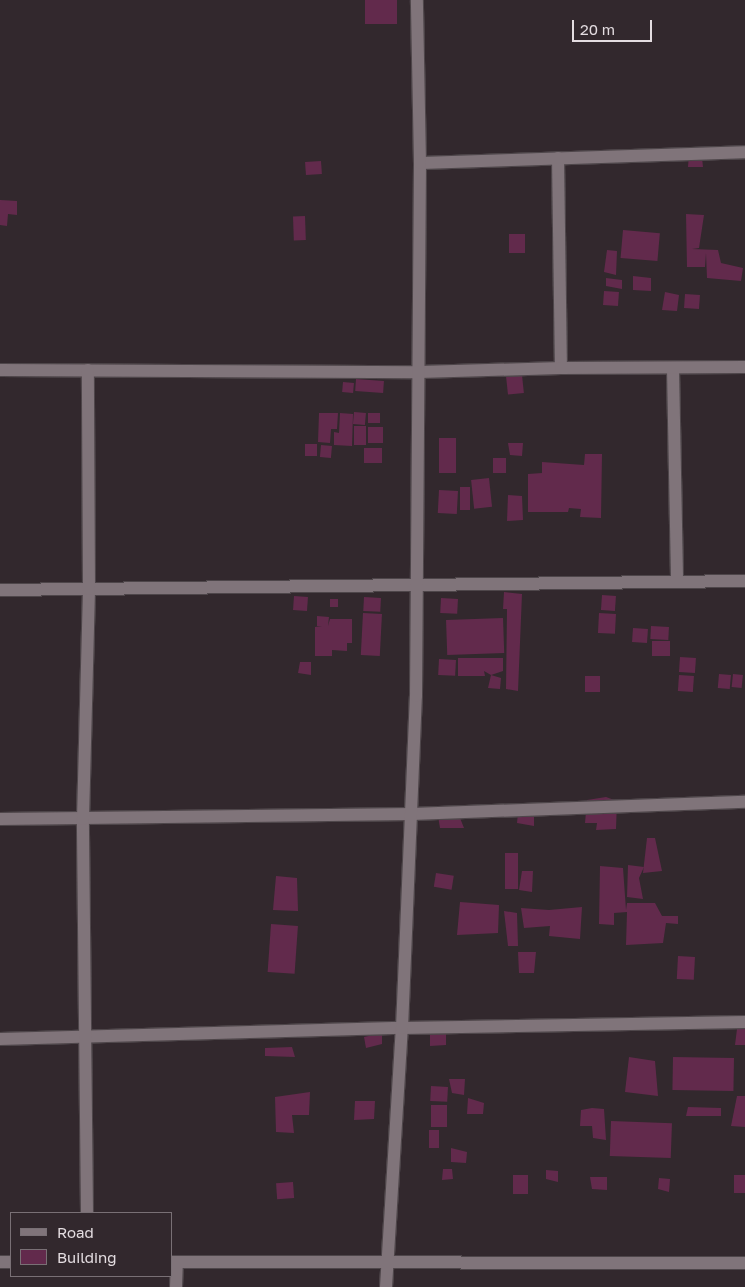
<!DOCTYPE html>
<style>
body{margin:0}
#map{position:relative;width:745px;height:1287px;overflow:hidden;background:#32282d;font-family:"Golos Text",sans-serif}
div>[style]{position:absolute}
.building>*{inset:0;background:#622a4c;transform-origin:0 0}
.roads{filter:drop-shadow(1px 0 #4e464a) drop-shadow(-1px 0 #4e464a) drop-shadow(0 1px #4e464a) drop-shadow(0 -1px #4e464a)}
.street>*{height:12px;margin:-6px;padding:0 6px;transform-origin:6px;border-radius:6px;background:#80747a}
.secondary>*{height:12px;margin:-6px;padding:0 6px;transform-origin:6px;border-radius:6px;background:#80747a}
span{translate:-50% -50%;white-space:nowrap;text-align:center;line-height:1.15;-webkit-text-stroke:4px #32282d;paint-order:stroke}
.legend{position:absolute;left:10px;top:1212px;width:162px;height:65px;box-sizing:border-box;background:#32282d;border:1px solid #797075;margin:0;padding:6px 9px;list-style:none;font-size:15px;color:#e4dde1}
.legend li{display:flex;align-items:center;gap:10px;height:25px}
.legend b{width:25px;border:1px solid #797075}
.scale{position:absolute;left:572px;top:20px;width:80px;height:22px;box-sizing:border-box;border:2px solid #e4dde1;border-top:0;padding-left:6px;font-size:15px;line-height:18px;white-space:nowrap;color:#e4dde1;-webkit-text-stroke:4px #32282d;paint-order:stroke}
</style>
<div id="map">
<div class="building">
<i style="left:365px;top:0;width:32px;height:24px"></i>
<i style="clip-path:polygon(689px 154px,702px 158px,703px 167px,688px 167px)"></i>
<i style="left:321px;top:161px;width:13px;height:16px;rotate:86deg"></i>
<i style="clip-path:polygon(0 200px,17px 201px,17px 215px,8px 214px,7px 226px,0 225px)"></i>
<i style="clip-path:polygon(686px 214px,704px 215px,699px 248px,692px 249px,718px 250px,721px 263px,743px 268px,741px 281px,707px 278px,706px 253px,705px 267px,687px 267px)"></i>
<i style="left:305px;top:216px;width:24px;height:12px;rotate:88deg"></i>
<i style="left:623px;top:230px;width:37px;height:28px;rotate:5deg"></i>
<i style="left:509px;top:234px;width:16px;height:19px"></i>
<i style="clip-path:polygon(607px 250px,617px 251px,616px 275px,604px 272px)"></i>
<i style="clip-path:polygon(633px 276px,651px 278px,651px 291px,633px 290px)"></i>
<i style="clip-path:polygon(606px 278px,622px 280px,622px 289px,606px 286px)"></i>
<i style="left:604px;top:291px;width:15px;height:14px;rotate:4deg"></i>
<i style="clip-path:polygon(665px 292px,679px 295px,677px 311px,662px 310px)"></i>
<i style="left:685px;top:294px;width:15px;height:14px;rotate:4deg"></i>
<i style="left:522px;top:375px;width:18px;height:16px;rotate:84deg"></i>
<i style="left:356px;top:379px;width:28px;height:12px;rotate:4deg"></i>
<i style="left:343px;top:382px;width:11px;height:10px;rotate:5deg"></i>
<i style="left:354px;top:412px;width:12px;height:12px;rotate:5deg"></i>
<i style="clip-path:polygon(319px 413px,338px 413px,337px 429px,331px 429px,330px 443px,318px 442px)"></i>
<i style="clip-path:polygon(340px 413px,353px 414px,352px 446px,334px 445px,334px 432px,339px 433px)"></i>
<i style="left:368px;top:413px;width:12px;height:10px"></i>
<i style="left:354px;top:426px;width:12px;height:19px"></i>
<i style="left:368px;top:427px;width:15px;height:16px"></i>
<i style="left:439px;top:438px;width:17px;height:35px"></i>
<i style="clip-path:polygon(508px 443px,523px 443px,522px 456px,510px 455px)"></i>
<i style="left:305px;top:444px;width:12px;height:12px"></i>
<i style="left:321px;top:445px;width:11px;height:12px;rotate:5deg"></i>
<i style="left:364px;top:448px;width:18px;height:15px"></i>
<i style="clip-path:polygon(585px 454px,602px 454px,601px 518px,580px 517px,581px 509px,569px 508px,568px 512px,528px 512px,528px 474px,542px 473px,542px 462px,584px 465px)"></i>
<i style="left:493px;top:458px;width:13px;height:15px"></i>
<i style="left:489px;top:478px;width:29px;height:18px;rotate:84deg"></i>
<i style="left:460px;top:487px;width:10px;height:23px"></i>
<i style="left:439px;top:490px;width:19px;height:23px;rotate:3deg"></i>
<i style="clip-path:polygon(508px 495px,522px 496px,523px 520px,507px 521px)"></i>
<i style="clip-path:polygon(504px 592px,522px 594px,518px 691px,506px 689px,507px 609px,503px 609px)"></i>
<i style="left:602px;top:595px;width:14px;height:15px;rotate:4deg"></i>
<i style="left:294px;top:596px;width:14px;height:14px;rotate:4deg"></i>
<i style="left:364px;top:597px;width:17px;height:14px;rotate:3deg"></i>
<i style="left:441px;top:598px;width:17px;height:15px;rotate:3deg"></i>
<i style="left:330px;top:599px;width:8px;height:8px"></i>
<i style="left:363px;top:613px;width:19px;height:42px;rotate:3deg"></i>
<i style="left:599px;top:613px;width:17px;height:20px;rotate:3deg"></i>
<i style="clip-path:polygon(317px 616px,329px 617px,328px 626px,330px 619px,352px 619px,352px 643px,347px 643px,347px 651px,332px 650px,332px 656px,315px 656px,315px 627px,322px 626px,317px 626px)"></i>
<i style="left:503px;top:618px;width:35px;height:57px;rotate:88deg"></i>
<i style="left:651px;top:626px;width:18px;height:13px;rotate:3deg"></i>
<i style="left:633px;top:628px;width:15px;height:14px;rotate:4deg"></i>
<i style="left:652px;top:641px;width:18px;height:15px"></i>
<i style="left:680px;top:657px;width:16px;height:15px;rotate:4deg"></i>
<i style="clip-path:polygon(458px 658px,503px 658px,503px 671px,491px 675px,501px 678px,500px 689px,488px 688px,491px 675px,484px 671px,485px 676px,458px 676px)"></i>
<i style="left:439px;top:659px;width:17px;height:16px;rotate:3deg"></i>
<i style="clip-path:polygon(300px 662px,311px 662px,311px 675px,298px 673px)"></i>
<i style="left:719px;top:674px;width:12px;height:14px;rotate:5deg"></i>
<i style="left:733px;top:674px;width:10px;height:13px;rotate:6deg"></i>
<i style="left:679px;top:675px;width:15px;height:16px;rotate:4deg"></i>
<i style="left:585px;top:676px;width:15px;height:16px"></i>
<i style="clip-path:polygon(606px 797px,617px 801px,616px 829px,596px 830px,597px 823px,585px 823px,587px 800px)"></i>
<i style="clip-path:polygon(534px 812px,534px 826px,517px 823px,518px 813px)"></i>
<i style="clip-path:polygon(438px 816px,460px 818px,464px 828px,440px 828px)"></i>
<i style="clip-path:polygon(647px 838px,655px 838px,662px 871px,643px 873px)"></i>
<i style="left:505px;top:853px;width:13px;height:36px"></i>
<i style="clip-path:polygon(628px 865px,644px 867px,639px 878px,643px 899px,627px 897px)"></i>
<i style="clip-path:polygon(600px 866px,623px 868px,626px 910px,627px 903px,655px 903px,662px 916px,678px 916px,678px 924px,666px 923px,663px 943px,626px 945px,627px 912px,614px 913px,614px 925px,599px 924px)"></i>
<i style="clip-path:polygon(522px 871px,533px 871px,532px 892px,519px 890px)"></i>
<i style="left:436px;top:873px;width:18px;height:14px;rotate:9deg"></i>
<i style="clip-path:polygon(276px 876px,297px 878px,298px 911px,273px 910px)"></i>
<i style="clip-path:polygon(460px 902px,499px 905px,498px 933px,457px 935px)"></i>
<i style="clip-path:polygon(582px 907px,580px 939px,549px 936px,550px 926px,524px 928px,521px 908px,549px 910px)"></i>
<i style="clip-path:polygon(504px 911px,517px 913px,518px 946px,508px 946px)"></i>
<i style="left:271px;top:924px;width:27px;height:48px;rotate:4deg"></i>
<i style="clip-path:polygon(518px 952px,536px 952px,534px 973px,519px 973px)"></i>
<i style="left:678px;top:956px;width:17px;height:23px;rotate:3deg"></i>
<i style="clip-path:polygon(446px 1027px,446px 1045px,430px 1046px,430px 1032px)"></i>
<i style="clip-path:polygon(737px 1029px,745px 1029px,745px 1045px,735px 1045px)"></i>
<i style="clip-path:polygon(382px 1033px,382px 1044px,366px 1048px,364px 1037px)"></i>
<i style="clip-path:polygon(292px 1047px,295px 1057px,265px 1056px,265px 1048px)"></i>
<i style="clip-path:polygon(629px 1057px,655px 1061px,658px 1096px,625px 1092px)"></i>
<i style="left:673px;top:1057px;width:61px;height:33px;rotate:1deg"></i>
<i style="clip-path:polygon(449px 1079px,465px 1079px,464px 1095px,452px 1093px)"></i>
<i style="left:431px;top:1086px;width:17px;height:15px;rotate:3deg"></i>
<i style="clip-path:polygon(310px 1092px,309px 1115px,292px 1115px,294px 1133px,276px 1132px,275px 1097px)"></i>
<i style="clip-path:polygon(737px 1096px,745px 1096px,745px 1127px,731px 1126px)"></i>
<i style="clip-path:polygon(468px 1098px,484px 1103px,483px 1114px,467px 1114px)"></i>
<i style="clip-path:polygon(355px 1101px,375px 1101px,374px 1119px,354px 1120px)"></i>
<i style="left:431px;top:1105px;width:16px;height:22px"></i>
<i style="clip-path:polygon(688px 1107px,721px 1108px,721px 1116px,686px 1116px)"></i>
<i style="clip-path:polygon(592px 1108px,604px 1109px,606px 1140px,593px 1138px,592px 1126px,580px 1126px,581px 1110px)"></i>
<i style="left:611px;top:1121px;width:61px;height:35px;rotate:2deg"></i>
<i style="left:429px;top:1130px;width:10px;height:18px"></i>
<i style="clip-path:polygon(451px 1148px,467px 1152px,466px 1163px,451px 1162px)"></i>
<i style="clip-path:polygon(443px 1169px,452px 1169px,453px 1179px,442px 1180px)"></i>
<i style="clip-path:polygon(546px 1170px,558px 1171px,558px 1182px,546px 1179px)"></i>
<i style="left:513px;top:1175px;width:15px;height:19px"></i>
<i style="left:745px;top:1175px;width:18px;height:11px;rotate:90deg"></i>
<i style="clip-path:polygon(590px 1177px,607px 1177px,607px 1190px,592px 1189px)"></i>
<i style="clip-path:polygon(659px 1178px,670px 1179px,669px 1192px,658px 1189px)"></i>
<i style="left:293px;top:1182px;width:16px;height:17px;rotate:86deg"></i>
</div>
<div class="roads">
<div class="street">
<i style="left:558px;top:158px;width:210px;rotate:89.2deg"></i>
<i style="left:420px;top:163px;width:325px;rotate:-1.9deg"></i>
<i style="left:673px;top:369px;width:213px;rotate:88.9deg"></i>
<i style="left:0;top:370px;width:419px;rotate:0.3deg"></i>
<i style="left:419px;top:372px;width:142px;rotate:-1.6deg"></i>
<i style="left:561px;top:368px;width:184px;rotate:-0.3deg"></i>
<i style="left:0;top:590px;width:745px;rotate:-0.69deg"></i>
<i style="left:0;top:819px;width:412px;rotate:-0.7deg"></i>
<i style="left:412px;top:814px;width:333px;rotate:-2.1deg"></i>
<i style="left:0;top:1039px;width:402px;rotate:-1.6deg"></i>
<i style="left:402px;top:1028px;width:343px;rotate:-1deg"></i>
<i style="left:87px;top:1213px;width:394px;rotate:-90.6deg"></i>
<i style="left:83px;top:819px;width:230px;rotate:-88.5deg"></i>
<i style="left:89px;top:589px;width:219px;rotate:-90.3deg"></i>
<i style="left:176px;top:1287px;width:25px;rotate:-88deg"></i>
<i style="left:386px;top:1287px;width:259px;rotate:-86.5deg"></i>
<i style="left:402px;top:1028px;width:332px;rotate:-87.6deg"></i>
<i style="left:416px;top:696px;width:533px;rotate:-89.57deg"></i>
<i style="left:420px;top:163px;width:163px;rotate:-91.1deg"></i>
</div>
<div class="secondary">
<i style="left:0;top:1262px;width:11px"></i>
<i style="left:171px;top:1262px;width:574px;rotate:0.1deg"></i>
</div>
</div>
<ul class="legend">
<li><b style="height:6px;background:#80747a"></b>Road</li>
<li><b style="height:14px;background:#622a4c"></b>Building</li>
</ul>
<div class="scale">20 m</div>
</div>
